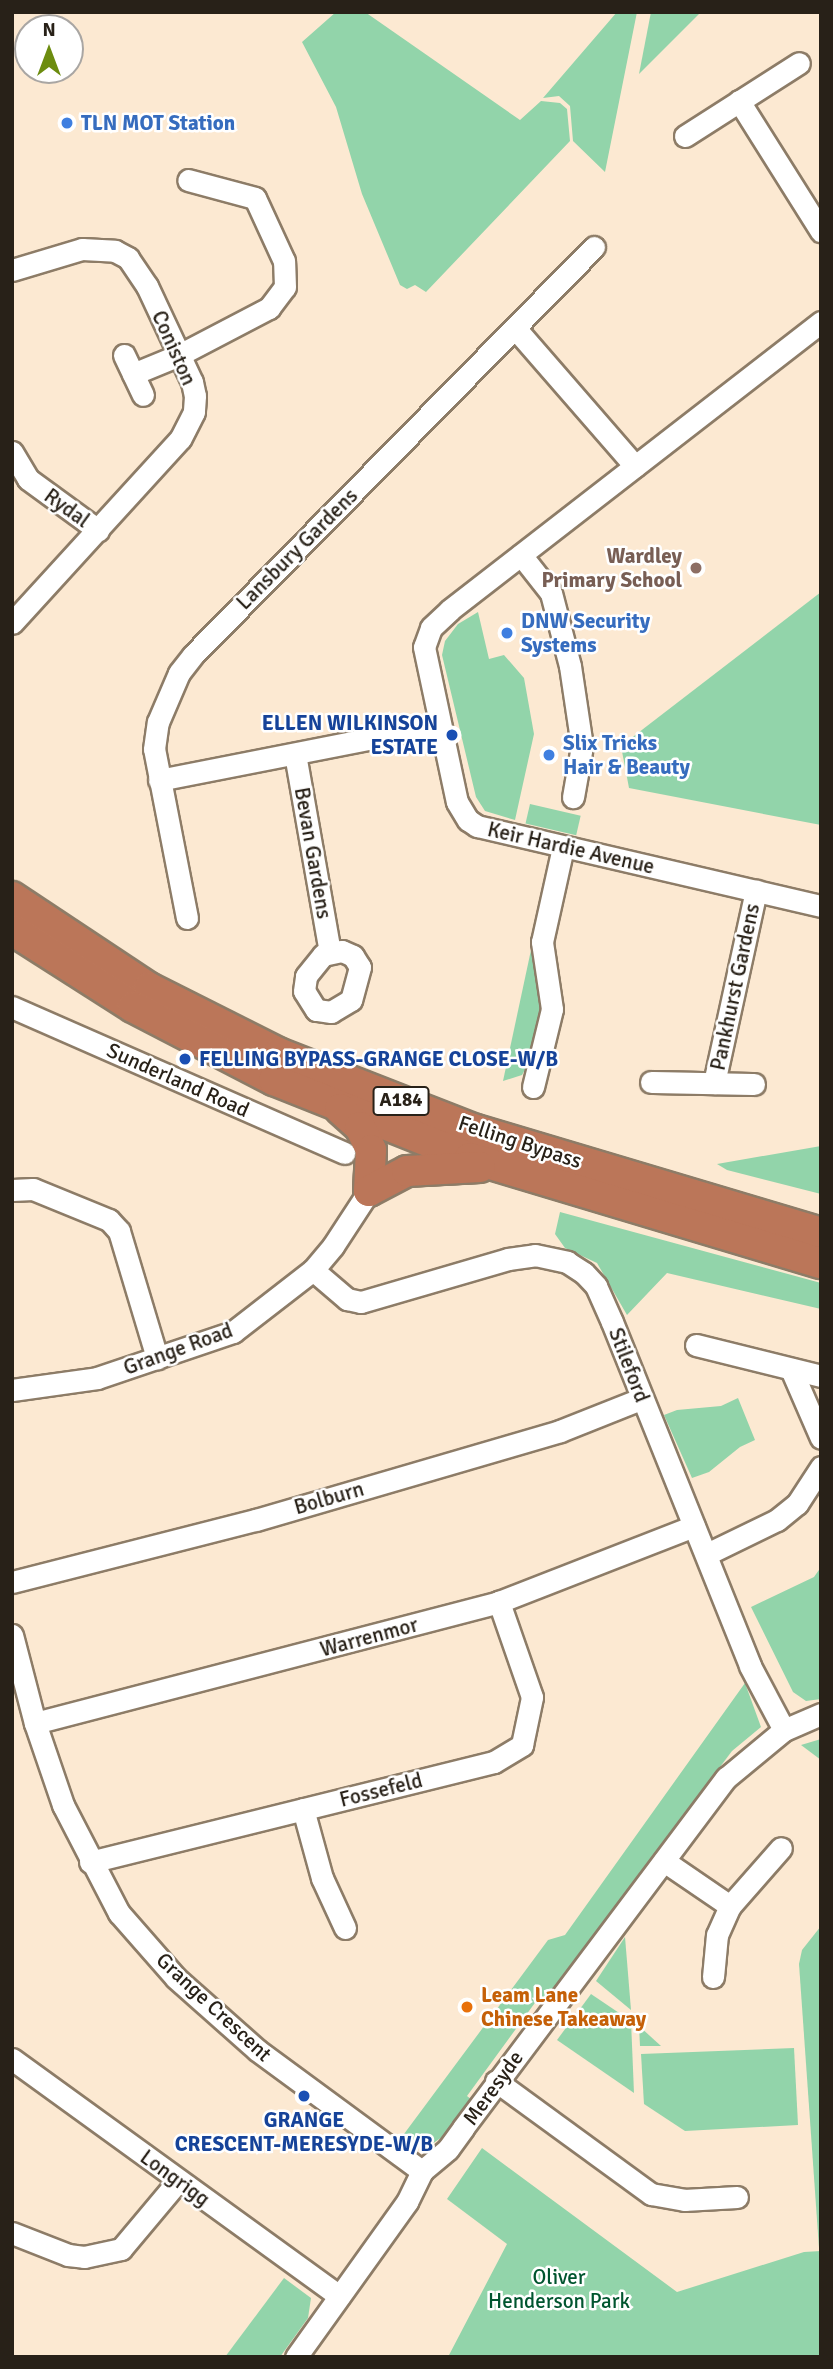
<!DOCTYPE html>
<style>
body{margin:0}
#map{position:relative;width:833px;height:2369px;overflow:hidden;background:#fce9d2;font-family:Signika,sans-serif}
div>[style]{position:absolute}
.green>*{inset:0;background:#92d4aa;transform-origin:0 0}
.roads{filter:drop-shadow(2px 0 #8d7c67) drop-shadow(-2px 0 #8d7c67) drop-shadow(0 2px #8d7c67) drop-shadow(0 -2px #8d7c67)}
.minor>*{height:21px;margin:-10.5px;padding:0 10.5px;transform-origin:10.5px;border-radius:10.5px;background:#fff}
.highway>*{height:30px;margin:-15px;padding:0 15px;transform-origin:15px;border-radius:15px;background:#bb7659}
.dots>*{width:19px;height:19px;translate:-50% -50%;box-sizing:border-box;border:4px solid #fff;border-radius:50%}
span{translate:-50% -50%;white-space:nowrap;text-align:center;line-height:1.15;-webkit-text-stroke:5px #fff;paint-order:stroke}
.shield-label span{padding:2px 5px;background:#fff;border:2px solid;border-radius:5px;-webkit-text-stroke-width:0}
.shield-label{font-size:19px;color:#282118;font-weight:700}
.shop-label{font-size:21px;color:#366cbe;font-weight:700}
.left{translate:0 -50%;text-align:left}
.street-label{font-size:21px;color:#282118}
.education-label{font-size:21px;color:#785e54;font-weight:700}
.right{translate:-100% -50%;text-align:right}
.transit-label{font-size:21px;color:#164399;font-weight:700}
.food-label{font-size:21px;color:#c56008;font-weight:700}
.park-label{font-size:21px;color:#00552f}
.frame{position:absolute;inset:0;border:14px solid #282118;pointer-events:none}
.north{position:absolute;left:14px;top:14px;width:70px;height:70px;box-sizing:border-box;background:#fff;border:2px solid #a9a6a3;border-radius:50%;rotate:0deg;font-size:19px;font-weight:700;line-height:28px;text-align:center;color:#282118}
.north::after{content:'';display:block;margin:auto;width:24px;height:32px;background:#6c8c0f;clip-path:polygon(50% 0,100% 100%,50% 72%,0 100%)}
</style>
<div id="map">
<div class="green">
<i style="clip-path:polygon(336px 12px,365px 12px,520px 120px,541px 101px,560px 103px,567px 109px,570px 141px,426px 292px,415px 285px,407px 289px,400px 285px,362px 194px,336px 107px,302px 42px)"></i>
<i style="clip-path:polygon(617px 12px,637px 12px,605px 172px,573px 141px,570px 106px,559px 96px,543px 98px)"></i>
<i style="clip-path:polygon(651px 12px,701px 12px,639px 74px)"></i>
<i style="clip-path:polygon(821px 592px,821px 825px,629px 788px,621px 746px)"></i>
<i style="clip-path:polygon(478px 612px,489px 659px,504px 655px,524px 678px,534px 734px,515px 820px,485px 811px,476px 797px,442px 655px,445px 641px,458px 624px)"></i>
<i style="left:530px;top:804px;width:52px;height:20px;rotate:13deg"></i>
<i style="clip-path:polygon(531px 950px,541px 1010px,530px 1060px,522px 1075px,503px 1081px)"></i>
<i style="clip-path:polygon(821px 1146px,821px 1194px,727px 1170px,717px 1164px)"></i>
<i style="clip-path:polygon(560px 1212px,821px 1283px,821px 1309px,667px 1273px,627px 1315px,597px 1263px,565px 1248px,555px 1234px)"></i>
<i style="clip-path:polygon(738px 1398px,755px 1440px,740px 1447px,709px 1472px,692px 1478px,664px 1415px,677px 1410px,721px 1406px)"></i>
<i style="clip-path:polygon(821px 1567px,821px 1699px,806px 1701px,793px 1692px,751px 1607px,814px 1577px)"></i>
<i style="clip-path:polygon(745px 1683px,761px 1727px,732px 1751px,543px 2003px,537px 2000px,467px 2096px,472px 2100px,445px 2135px,432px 2144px,419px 2144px,404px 2134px,548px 1940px,565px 1935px)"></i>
<i style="clip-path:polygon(821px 1739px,821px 1760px,801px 1745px)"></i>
<i style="clip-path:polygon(821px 1926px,821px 2248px,819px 2248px,799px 1964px,802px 1950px)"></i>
<i style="clip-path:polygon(625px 1937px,631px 2010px,596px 1981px)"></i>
<i style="clip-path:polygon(591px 1994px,631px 2021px,634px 2093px,557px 2040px)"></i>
<i style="clip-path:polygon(639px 2026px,661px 2046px,640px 2046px)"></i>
<i style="clip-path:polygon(794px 2048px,798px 2125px,685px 2131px,644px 2104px,641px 2054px)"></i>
<i style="clip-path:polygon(482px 2148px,677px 2292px,804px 2252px,821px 2251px,821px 2357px,448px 2357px,507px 2244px,447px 2199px)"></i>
<i style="clip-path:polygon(284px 2278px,311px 2298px,308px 2318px,280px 2357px,225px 2357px)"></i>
</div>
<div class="roads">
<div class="minor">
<i style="left:739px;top:101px;width:154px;rotate:57.8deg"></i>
<i style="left:685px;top:136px;width:135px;rotate:-32.6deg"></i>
<i style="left:12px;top:270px;width:73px;rotate:-16.7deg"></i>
<i style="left:82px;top:249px;width:33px;rotate:3deg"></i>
<i style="left:115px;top:251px;width:15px;rotate:28deg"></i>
<i style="left:128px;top:258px;width:34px;rotate:56deg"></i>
<i style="left:147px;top:286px;width:106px;rotate:64.9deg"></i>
<i style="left:192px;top:382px;width:14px;rotate:78deg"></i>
<i style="left:195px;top:396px;width:16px;rotate:94deg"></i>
<i style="left:194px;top:412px;width:30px;rotate:117deg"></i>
<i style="left:180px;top:439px;width:249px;rotate:132.4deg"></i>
<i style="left:821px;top:322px;width:470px;rotate:142.2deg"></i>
<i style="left:450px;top:610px;width:26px;rotate:137deg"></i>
<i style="left:431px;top:628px;width:20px;rotate:110deg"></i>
<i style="left:424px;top:647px;width:158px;rotate:78deg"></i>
<i style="left:457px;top:802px;width:21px;rotate:59deg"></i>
<i style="left:468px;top:820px;width:11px;rotate:34deg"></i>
<i style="left:477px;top:826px;width:353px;rotate:13.1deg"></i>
<i style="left:515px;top:328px;width:183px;rotate:49deg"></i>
<i style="left:124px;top:355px;width:44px;rotate:64.6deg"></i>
<i style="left:133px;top:374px;width:50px;rotate:-22.4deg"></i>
<i style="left:179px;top:355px;width:102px;rotate:-27.6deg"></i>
<i style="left:269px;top:308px;width:26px;rotate:-53deg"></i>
<i style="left:285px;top:287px;width:26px;rotate:-92deg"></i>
<i style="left:284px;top:261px;width:69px;rotate:-114.7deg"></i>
<i style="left:255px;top:198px;width:69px;rotate:-165deg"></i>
<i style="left:12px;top:452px;width:31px;rotate:59deg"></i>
<i style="left:28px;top:479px;width:87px;rotate:36.1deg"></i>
<i style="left:521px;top:555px;width:48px;rotate:51.7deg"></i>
<i style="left:551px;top:593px;width:75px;rotate:75.4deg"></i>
<i style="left:570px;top:666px;width:81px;rotate:81.5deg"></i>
<i style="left:582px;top:746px;width:52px;rotate:100deg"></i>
<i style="left:295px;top:754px;width:201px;rotate:80deg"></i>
<i style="left:159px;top:780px;width:286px;rotate:-11.1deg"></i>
<i style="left:187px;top:918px;width:172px;rotate:-101deg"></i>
<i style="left:154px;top:749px;width:27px;rotate:-82deg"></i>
<i style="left:158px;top:722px;width:53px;rotate:-66.8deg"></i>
<i style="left:179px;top:673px;width:23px;rotate:-52deg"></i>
<i style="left:193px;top:655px;width:572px;rotate:-45.5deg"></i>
<i style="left:342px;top:951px;width:12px;rotate:24deg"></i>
<i style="left:353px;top:956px;width:13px;rotate:58deg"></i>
<i style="left:360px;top:967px;width:34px;rotate:105deg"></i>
<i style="left:351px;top:1000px;width:23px;rotate:149deg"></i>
<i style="left:331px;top:1012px;width:15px;rotate:-172deg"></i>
<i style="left:316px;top:1010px;width:22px;rotate:-122deg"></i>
<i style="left:304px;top:991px;width:15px;rotate:-82deg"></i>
<i style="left:306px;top:976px;width:27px;rotate:-51deg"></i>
<i style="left:323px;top:955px;width:19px;rotate:-12deg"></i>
<i style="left:12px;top:1007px;width:363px;rotate:23.7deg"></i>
<i style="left:651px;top:1082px;width:103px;rotate:1.1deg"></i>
<i style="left:714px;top:1083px;width:197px;rotate:-77.7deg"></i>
<i style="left:533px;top:1087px;width:80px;rotate:-76.3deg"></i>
<i style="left:552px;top:1009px;width:68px;rotate:-98.5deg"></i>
<i style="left:542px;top:942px;width:97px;rotate:-77.5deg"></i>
<i style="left:12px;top:1190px;width:21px;rotate:-3deg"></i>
<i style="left:33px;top:1189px;width:82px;rotate:22.2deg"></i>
<i style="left:109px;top:1220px;width:15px;rotate:48deg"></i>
<i style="left:119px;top:1231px;width:133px;rotate:73.3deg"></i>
<i style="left:313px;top:1270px;width:45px;rotate:40.5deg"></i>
<i style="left:347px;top:1299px;width:14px;rotate:12deg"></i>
<i style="left:361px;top:1302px;width:153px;rotate:-16.3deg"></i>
<i style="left:508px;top:1259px;width:27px;rotate:-8deg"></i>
<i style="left:535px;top:1255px;width:33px;rotate:12deg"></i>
<i style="left:567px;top:1262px;width:20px;rotate:33deg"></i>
<i style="left:584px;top:1273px;width:18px;rotate:47deg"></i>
<i style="left:596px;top:1286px;width:39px;rotate:66deg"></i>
<i style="left:612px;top:1322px;width:371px;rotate:68.1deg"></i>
<i style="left:750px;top:1666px;width:72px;rotate:62deg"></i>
<i style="left:696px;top:1345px;width:129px;rotate:13.9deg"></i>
<i style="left:791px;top:1369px;width:75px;rotate:66.5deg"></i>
<i style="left:12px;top:1390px;width:86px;rotate:-8deg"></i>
<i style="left:97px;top:1378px;width:144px;rotate:-18.7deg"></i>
<i style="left:233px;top:1332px;width:101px;rotate:-37.8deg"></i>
<i style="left:313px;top:1270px;width:31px;rotate:-50deg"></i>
<i style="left:333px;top:1246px;width:66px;rotate:-56.8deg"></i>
<i style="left:707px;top:1554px;width:78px;rotate:-25.9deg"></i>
<i style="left:777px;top:1520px;width:26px;rotate:-39deg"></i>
<i style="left:797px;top:1504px;width:44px;rotate:-57deg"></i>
<i style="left:12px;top:1582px;width:252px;rotate:-14.3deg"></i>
<i style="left:256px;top:1520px;width:317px;rotate:-16.3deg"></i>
<i style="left:560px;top:1431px;width:87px;rotate:-21.6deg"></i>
<i style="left:12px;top:1635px;width:91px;rotate:75.4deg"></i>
<i style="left:35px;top:1723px;width:87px;rotate:71.1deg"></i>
<i style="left:63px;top:1805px;width:122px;rotate:62.6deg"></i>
<i style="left:119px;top:1913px;width:86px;rotate:48.8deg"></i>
<i style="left:176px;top:1978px;width:108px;rotate:41.6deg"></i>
<i style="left:257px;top:2050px;width:205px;rotate:36.3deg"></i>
<i style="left:35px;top:1723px;width:480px;rotate:-14.6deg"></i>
<i style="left:499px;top:1602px;width:209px;rotate:-21.3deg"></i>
<i style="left:303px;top:1809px;width:72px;rotate:74.6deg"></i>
<i style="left:322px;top:1878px;width:55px;rotate:65.3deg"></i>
<i style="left:664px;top:1861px;width:80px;rotate:34.3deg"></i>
<i style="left:90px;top:1862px;width:416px;rotate:-13.9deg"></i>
<i style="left:494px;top:1762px;width:33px;rotate:-31deg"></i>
<i style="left:522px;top:1745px;width:49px;rotate:-78.2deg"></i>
<i style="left:532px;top:1697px;width:101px;rotate:-109.2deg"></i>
<i style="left:713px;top:1977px;width:42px;rotate:-84.6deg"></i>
<i style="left:717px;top:1935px;width:32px;rotate:-66deg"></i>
<i style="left:730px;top:1906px;width:77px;rotate:-48.7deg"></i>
<i style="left:12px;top:2059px;width:404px;rotate:35.9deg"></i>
<i style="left:496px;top:2081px;width:192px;rotate:36.1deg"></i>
<i style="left:651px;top:2194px;width:34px;rotate:10deg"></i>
<i style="left:684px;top:2200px;width:53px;rotate:-3.2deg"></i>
<i style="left:12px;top:2233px;width:60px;rotate:21.4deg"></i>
<i style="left:68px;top:2255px;width:16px;rotate:7deg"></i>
<i style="left:84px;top:2257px;width:38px;rotate:-12deg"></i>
<i style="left:121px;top:2249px;width:89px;rotate:-50deg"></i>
<i style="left:296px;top:2357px;width:191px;rotate:-54.4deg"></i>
<i style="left:407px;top:2202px;width:34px;rotate:-64deg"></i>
<i style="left:422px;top:2171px;width:34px;rotate:-40deg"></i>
<i style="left:448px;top:2149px;width:26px;rotate:-54deg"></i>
<i style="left:463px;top:2128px;width:438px;rotate:-53.1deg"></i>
<i style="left:726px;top:1778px;width:75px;rotate:-39.6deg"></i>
<i style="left:784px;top:1730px;width:40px;rotate:-23.4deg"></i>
</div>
<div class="highway">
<i style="left:12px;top:897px;width:164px;rotate:33.6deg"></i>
<i style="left:149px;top:988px;width:144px;rotate:26.7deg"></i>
<i style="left:278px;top:1053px;width:212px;rotate:21.3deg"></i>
<i style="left:476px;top:1130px;width:360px;rotate:16.6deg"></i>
<i style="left:12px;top:930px;width:143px;rotate:32.5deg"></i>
<i style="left:133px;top:1007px;width:159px;rotate:27.4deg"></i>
<i style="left:274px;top:1080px;width:211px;rotate:21.7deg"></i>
<i style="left:470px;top:1158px;width:366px;rotate:16.7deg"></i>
<i style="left:340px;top:1109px;width:27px;rotate:42deg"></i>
<i style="left:360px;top:1127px;width:25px;rotate:64deg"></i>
<i style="left:371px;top:1150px;width:41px;rotate:92.8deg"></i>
<i style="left:369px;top:1191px;width:43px;rotate:-27.8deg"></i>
<i style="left:407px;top:1171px;width:73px;rotate:-3.1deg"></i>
</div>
</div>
<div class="dots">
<i style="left:67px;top:123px;background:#3f7fe0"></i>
<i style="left:696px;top:568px;background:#8d6e63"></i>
<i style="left:507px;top:633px;background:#3f7fe0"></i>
<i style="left:452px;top:735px;background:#1a4fb4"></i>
<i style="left:549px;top:755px;background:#3f7fe0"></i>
<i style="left:185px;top:1059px;background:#1a4fb4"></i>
<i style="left:467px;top:2007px;background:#e8710a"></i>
<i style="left:304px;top:2096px;background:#1a4fb4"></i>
</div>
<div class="shield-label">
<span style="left:401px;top:1101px">A184</span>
</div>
<div class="shop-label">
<span class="left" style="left:81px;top:123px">TLN MOT Station</span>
<span class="left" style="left:521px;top:633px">DNW Security<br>Systems</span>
<span class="left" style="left:563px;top:755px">Slix Tricks<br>Hair &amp; Beauty</span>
</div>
<div class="street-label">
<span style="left:174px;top:348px;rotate:66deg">Coniston</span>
<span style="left:67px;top:508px;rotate:36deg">Rydal</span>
<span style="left:297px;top:549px;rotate:-45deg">Lansbury Gardens</span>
<span style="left:571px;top:848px;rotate:13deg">Keir Hardie Avenue</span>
<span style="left:313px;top:853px;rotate:80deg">Bevan Gardens</span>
<span style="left:735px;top:987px;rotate:-78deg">Pankhurst Gardens</span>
<span style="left:178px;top:1080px;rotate:24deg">Sunderland Road</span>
<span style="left:520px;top:1142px;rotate:18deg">Felling Bypass</span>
<span style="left:178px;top:1349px;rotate:-20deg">Grange Road</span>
<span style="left:629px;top:1365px;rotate:69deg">Stileford</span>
<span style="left:329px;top:1498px;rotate:-16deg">Bolburn</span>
<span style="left:369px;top:1637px;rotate:-15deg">Warrenmor</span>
<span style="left:381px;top:1790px;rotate:-14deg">Fossefeld</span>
<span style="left:214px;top:2007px;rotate:43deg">Grange Crescent</span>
<span style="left:493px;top:2088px;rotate:-54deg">Meresyde</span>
<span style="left:175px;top:2178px;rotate:36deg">Longrigg</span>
</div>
<div class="education-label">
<span class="right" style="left:682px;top:568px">Wardley<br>Primary School</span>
</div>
<div class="transit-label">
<span class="right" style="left:438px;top:735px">ELLEN WILKINSON<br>ESTATE</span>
<span class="left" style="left:199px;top:1059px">FELLING BYPASS-GRANGE CLOSE-W/B</span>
<span style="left:304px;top:2132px">GRANGE<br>CRESCENT-MERESYDE-W/B</span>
</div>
<div class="food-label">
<span class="left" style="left:481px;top:2007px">Leam Lane<br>Chinese Takeaway</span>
</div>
<div class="park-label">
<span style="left:559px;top:2289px">Oliver<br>Henderson Park</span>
</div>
<div class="frame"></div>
<div class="north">N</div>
</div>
